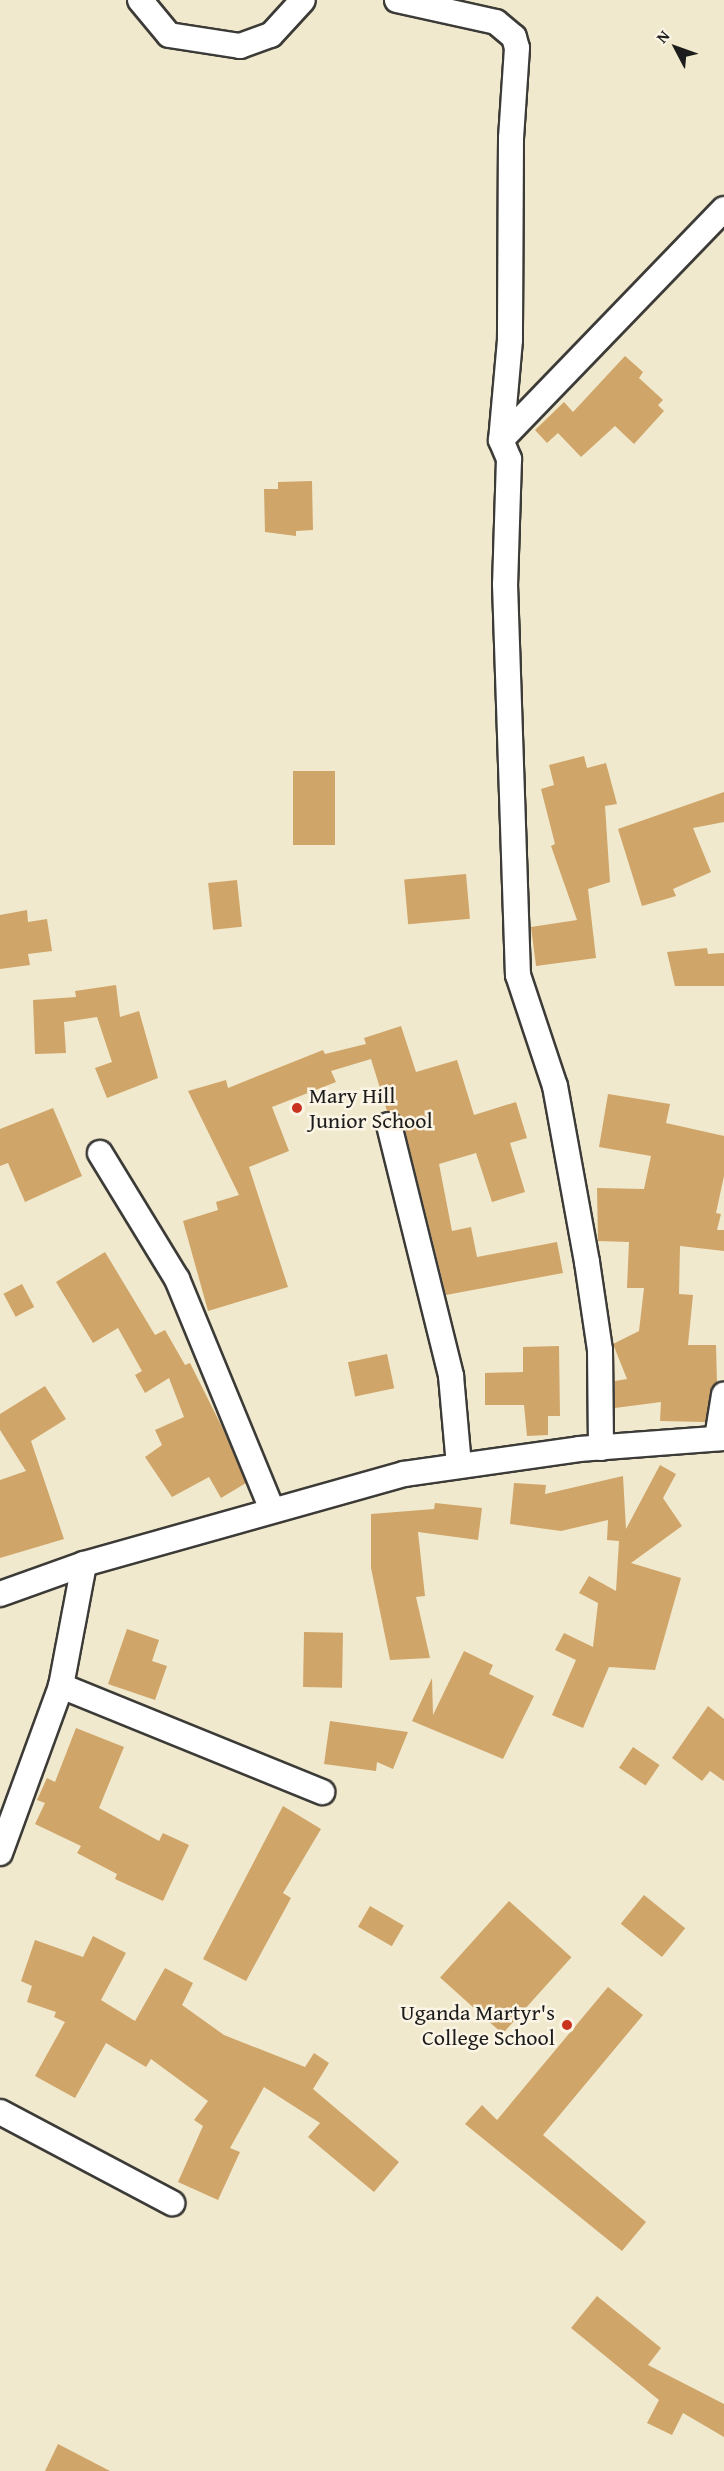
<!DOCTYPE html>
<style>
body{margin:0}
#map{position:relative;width:724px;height:2471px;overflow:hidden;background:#f0e9cd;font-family:"Gentium Book Plus",serif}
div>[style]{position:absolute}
.building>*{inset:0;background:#d0a569;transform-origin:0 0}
.roads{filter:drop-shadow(2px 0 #3c3b37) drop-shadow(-2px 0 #3c3b37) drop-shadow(0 2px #3c3b37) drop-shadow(0 -2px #3c3b37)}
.minor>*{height:24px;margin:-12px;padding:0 12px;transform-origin:12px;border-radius:12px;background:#fff}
.dots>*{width:16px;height:16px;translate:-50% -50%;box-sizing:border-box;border:3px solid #fcf5e5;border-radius:50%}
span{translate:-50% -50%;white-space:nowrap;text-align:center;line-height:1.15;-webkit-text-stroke:5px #fcf5e5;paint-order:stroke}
.poi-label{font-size:22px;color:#1c1c1c}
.left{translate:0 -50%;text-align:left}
.right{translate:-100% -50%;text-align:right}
.north{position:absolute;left:646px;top:18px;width:60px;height:60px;-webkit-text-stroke:4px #fcf5e5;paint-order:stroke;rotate:311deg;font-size:16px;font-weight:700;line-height:24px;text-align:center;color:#1c1c1c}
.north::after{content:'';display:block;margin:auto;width:21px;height:27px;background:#1c1c1c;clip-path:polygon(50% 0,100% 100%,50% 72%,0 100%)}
</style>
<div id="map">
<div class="building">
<i style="clip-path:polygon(625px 356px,643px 372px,639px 378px,663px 400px,658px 405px,664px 411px,634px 444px,615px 426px,581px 457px,558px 433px,547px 443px,535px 430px,564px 402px,573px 412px)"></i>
<i style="clip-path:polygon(312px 481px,313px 530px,296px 531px,296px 536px,265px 532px,264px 489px,278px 489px,278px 482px)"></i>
<i style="clip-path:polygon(584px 756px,587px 768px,606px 763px,617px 804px,605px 806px,610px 882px,588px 889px,596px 958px,536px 966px,531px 927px,577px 920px,551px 846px,555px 844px,541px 789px,554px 785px,549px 765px)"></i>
<i style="left:293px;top:771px;width:42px;height:74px"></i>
<i style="clip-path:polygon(724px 792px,724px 822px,693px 828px,711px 872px,673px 889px,676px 896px,642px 906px,618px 829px)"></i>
<i style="left:466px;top:874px;width:45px;height:62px;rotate:85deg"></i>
<i style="left:237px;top:880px;width:47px;height:29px;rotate:84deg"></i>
<i style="clip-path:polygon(27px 910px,28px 922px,47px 919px,52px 951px,28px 954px,30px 965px,0 969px,0 915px)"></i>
<i style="clip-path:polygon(707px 948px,708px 954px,724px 953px,724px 986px,675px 986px,667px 952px)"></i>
<i style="clip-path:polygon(116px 985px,120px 1017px,139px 1011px,158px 1078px,107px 1098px,95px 1068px,112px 1062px,97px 1017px,64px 1022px,66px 1053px,35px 1054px,33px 1000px,76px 997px,75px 991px)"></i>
<i style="clip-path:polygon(401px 1026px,416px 1072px,457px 1060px,474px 1115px,516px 1102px,527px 1138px,510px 1143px,525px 1192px,492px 1202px,476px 1153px,439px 1164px,452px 1231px,471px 1227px,477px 1257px,557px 1242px,563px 1273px,446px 1295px,403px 1122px,387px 1111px,371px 1059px,331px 1071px,336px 1082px,272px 1107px,289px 1151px,249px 1167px,288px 1287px,208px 1311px,183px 1221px,218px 1210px,216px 1202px,239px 1195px,188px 1091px,226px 1080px,228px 1088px,323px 1050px,325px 1054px,366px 1044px,364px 1038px)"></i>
<i style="clip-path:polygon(608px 1094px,670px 1104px,666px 1123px,724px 1136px,724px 1176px,716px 1213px,721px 1214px,717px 1230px,724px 1230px,724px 1251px,680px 1246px,679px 1294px,693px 1295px,688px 1345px,716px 1345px,717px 1383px,705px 1422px,660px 1421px,661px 1402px,615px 1408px,615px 1381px,627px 1379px,613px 1344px,639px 1331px,644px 1288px,627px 1288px,629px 1242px,598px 1241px,597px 1188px,644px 1189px,651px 1156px,599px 1147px)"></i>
<i style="clip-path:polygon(53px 1108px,82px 1176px,25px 1202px,8px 1163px,0 1166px,0 1129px)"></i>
<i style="clip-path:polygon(105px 1252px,155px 1335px,165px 1330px,185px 1365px,190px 1363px,223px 1429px,246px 1483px,221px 1498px,209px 1477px,172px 1497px,145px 1457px,162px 1445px,155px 1430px,184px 1417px,169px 1378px,145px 1393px,135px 1375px,142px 1371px,118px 1328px,93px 1343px,56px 1282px)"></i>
<i style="left:22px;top:1284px;width:26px;height:21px;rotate:62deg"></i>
<i style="clip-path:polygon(559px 1346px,560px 1416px,548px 1416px,548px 1435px,527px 1436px,524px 1405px,485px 1405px,485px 1373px,523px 1372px,523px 1347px)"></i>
<i style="left:387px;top:1354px;width:35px;height:40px;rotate:78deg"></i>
<i style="clip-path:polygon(45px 1386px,66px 1419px,31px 1441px,64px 1539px,0 1558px,0 1480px,26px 1471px,0 1430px,0 1414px)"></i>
<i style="clip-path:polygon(660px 1465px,676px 1474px,663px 1498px,682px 1526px,631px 1563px,681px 1578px,655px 1670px,609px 1667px,583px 1728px,552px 1715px,576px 1660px,555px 1650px,564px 1633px,593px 1647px,598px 1603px,579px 1593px,589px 1576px,616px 1591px,619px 1541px,607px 1540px,608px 1520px,561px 1531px,510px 1524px,514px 1483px,546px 1485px,545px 1494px,623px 1476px,626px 1529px)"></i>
<i style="clip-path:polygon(435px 1503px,482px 1508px,478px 1540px,418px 1532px,425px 1596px,416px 1597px,430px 1658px,390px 1660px,371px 1568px,371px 1514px,434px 1509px)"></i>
<i style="clip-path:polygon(127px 1629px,159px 1640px,152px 1661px,167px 1666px,155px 1700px,108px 1684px)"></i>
<i style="left:304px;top:1632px;width:39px;height:55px;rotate:1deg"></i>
<i style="clip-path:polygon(464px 1651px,493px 1665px,489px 1674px,534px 1696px,503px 1759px,412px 1721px,432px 1678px,433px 1715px)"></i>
<i style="clip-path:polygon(708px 1706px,724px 1719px,724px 1781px,710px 1771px,702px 1781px,672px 1758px)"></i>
<i style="clip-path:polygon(330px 1721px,408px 1732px,393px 1769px,377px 1762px,376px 1771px,324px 1764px)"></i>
<i style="clip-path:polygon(76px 1728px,124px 1747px,99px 1808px,159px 1841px,163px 1833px,189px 1845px,163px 1901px,115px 1879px,117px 1874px,77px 1853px,81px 1846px,35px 1824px,45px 1803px,37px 1800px,47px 1778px,55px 1782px)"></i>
<i style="left:633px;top:1747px;width:32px;height:25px;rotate:34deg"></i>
<i style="clip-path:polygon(283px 1806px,321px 1829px,283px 1893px,291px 1898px,246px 1981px,203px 1959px)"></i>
<i style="left:644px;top:1895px;width:53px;height:37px;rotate:39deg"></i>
<i style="left:509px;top:1901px;width:84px;height:103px;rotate:42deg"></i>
<i style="left:370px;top:1906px;width:39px;height:24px;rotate:30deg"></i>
<i style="clip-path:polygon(93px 1936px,126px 1953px,101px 2000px,135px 2021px,165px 1968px,193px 1983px,182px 2005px,224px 2035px,305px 2067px,314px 2053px,329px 2063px,313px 2089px,399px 2162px,374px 2192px,308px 2137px,320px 2123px,264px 2087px,230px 2148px,240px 2152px,218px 2200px,178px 2182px,203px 2126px,194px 2120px,208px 2101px,151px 2059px,146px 2067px,106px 2043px,75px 2098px,35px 2076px,65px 2022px,54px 2017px,56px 2012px,27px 2002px,32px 1986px,21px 1981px,35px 1940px,83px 1957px)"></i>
<i style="clip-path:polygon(608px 1987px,643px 2015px,543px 2135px,646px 2222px,622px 2251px,465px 2124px,482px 2105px,497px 2120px)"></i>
<i style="clip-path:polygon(597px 2296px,661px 2348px,648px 2365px,724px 2404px,724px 2437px,683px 2413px,672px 2435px,647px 2423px,659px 2400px,571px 2328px)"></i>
<i style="clip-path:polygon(58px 2444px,110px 2471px,45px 2471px)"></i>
</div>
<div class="roads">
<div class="minor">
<i style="left:140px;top:0;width:45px;rotate:50.4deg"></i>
<i style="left:169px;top:35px;width:72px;rotate:8.8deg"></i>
<i style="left:240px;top:46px;width:33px;rotate:-20deg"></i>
<i style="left:271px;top:35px;width:47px;rotate:-47.6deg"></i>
<i style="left:397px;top:0;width:101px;rotate:12.5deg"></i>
<i style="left:496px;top:22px;width:23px;rotate:40deg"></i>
<i style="left:514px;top:37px;width:11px;rotate:75deg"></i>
<i style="left:517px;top:48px;width:90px;rotate:93.8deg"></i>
<i style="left:511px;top:138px;width:202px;rotate:90.3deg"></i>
<i style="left:510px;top:340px;width:100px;rotate:95.1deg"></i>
<i style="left:501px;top:440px;width:21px;rotate:67deg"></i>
<i style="left:509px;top:459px;width:125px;rotate:91.8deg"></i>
<i style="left:505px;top:584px;width:391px;rotate:88.1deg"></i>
<i style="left:518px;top:975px;width:117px;rotate:71.6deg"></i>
<i style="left:555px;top:1086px;width:179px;rotate:79.7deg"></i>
<i style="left:587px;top:1262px;width:89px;rotate:81.6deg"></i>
<i style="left:600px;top:1350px;width:98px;rotate:89.4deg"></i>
<i style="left:501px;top:440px;width:321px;rotate:-46deg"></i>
<i style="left:389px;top:1125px;width:259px;rotate:76.1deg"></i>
<i style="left:451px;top:1376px;width:90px;rotate:84.9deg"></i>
<i style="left:100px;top:1153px;width:148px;rotate:58.6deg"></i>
<i style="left:177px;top:1279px;width:249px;rotate:67.6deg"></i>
<i style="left:717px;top:1438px;width:44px;rotate:-80.8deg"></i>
<i style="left:0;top:1594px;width:89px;rotate:-19.7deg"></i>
<i style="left:84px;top:1564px;width:332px;rotate:-15.7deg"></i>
<i style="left:404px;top:1474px;width:177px;rotate:-8.1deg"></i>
<i style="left:579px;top:1449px;width:145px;rotate:-4.3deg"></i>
<i style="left:61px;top:1686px;width:282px;rotate:22.1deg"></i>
<i style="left:0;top:1853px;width:178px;rotate:-69.9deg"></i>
<i style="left:61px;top:1686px;width:124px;rotate:-79.3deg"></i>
<i style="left:0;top:2112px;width:195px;rotate:27.9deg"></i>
</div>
</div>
<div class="dots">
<i style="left:297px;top:1108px;background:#c8321e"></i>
<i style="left:567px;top:2025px;background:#c8321e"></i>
</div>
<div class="poi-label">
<span class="left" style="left:309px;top:1108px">Mary Hill<br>Junior School</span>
<span class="right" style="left:555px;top:2025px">Uganda Martyr's<br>College School</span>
</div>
<div class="north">N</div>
</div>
